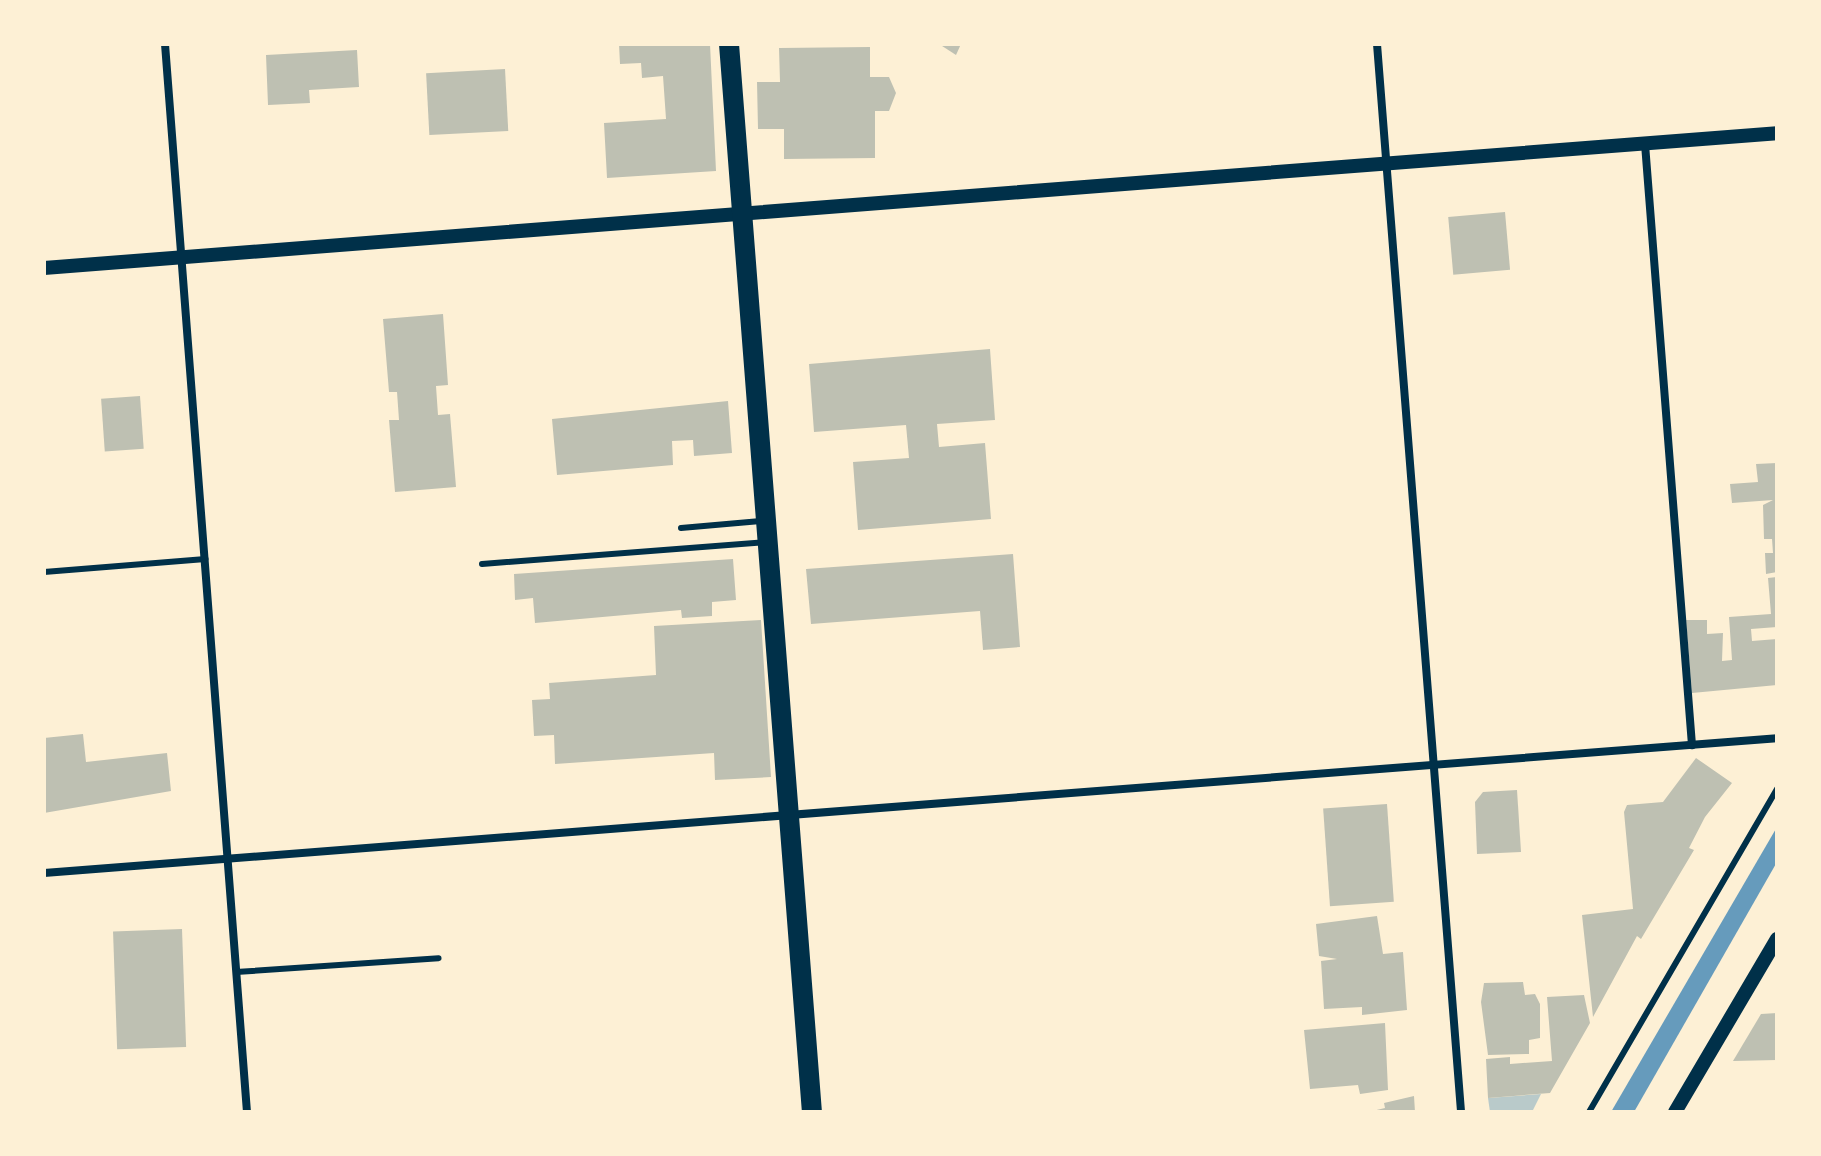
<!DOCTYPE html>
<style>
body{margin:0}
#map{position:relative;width:1821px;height:1156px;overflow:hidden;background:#fdf0d5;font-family:"Times New Roman",serif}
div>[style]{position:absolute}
.green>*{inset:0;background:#b9caca}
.water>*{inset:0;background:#669bbc}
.building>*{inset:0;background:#bec0b2;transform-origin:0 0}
.service>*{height:6px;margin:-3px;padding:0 3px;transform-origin:3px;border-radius:3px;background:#003049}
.minor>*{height:8px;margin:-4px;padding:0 4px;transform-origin:4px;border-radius:4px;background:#003049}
.tertiary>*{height:14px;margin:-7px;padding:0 7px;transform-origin:7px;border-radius:7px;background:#003049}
.primary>*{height:20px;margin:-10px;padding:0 10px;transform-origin:10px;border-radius:10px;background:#003049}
span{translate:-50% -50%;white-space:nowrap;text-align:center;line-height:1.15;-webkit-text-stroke:8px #fdf0d5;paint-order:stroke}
.frame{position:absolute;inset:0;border:46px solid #fdf0d5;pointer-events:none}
</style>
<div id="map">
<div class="green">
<i style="clip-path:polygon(1541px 1094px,1532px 1112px,1490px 1112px,1488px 1098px)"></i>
</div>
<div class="water">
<i style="clip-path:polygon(1777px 827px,1777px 862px,1634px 1112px,1611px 1112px)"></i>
</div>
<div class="building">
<i style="clip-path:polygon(619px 44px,710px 44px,716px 171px,607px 178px,604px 123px,666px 119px,663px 76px,642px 78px,641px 63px,620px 64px)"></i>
<i style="clip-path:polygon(939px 44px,961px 44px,956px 55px)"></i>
<i style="clip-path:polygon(870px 47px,870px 77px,889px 77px,896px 93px,889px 111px,875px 111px,875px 158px,784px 159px,784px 129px,758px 129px,757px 82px,780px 82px,779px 48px)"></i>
<i style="clip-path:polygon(357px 50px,359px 87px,309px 90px,310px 103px,268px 105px,266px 55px)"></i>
<i style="left:505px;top:69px;width:62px;height:79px;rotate:87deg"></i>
<i style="left:1505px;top:212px;width:58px;height:57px;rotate:85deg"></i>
<i style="clip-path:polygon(443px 314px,448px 385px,436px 386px,438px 415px,450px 414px,456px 487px,395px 492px,389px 420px,399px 420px,397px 392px,389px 392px,383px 319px)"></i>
<i style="clip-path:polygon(990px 349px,995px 420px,937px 424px,939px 447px,985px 443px,991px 519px,858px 530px,853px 462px,909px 458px,906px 425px,814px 432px,809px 364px)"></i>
<i style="left:140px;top:396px;width:53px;height:39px;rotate:86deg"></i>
<i style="clip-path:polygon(728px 401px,732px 453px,694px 456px,693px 440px,672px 441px,673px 465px,557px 475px,552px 419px)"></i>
<i style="clip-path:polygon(1777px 463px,1777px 572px,1766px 574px,1765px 553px,1773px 553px,1772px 539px,1764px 539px,1763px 505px,1773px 500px,1732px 503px,1730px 484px,1758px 482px,1756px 464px)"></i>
<i style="clip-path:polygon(1013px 554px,1020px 647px,983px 650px,980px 611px,811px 624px,806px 569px)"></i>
<i style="clip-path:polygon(733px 559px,736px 600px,712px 602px,712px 616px,682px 618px,681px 610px,535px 623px,533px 598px,515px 600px,514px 574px)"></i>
<i style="clip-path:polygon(1777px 577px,1777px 627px,1751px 629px,1752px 641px,1777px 639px,1777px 685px,1692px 693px,1686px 620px,1707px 620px,1707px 634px,1723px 633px,1722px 661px,1732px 660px,1729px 617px,1771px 614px,1768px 578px)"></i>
<i style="clip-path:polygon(761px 620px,771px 777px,715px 780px,714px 753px,555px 764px,554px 735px,534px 736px,532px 700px,550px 699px,549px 683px,656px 675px,654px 626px)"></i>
<i style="clip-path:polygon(83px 734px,86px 762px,167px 753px,171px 791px,44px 813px,44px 738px)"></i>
<i style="clip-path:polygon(1696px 758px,1732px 783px,1705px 817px,1689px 848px,1694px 850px,1641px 939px,1637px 936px,1593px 1017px,1582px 915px,1633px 909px,1624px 812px,1627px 805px,1663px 802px)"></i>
<i style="clip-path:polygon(1517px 790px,1521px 852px,1477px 854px,1475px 802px,1483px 792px)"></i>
<i style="left:1387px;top:804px;width:98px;height:64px;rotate:86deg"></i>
<i style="clip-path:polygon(1377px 916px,1383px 954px,1403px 952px,1407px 1010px,1362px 1015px,1362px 1007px,1324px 1009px,1321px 961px,1337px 959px,1319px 956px,1316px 924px)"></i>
<i style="left:182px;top:929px;width:118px;height:69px;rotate:88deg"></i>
<i style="clip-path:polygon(1523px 982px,1525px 995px,1535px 994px,1540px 1004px,1540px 1038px,1529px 1040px,1529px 1054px,1488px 1055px,1481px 1002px,1484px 983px)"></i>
<i style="clip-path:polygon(1584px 995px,1590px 1023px,1550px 1093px,1488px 1098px,1486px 1059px,1510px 1057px,1510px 1064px,1552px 1061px,1547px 997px)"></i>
<i style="clip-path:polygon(1777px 1013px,1777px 1060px,1733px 1061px,1761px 1014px)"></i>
<i style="clip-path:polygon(1385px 1023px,1388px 1090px,1360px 1094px,1358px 1085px,1310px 1089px,1304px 1030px)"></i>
<i style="clip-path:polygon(1414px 1096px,1415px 1112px,1368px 1112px,1385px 1108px,1384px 1103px)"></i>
</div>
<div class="service">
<i style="left:681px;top:528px;width:80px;rotate:-5deg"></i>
<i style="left:482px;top:564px;width:285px;rotate:-4.4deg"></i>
<i style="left:44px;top:572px;width:162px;rotate:-4.6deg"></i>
<i style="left:236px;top:972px;width:203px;rotate:-3.9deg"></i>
<i style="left:1589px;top:1112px;width:374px;rotate:-59.8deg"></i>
</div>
<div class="minor">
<i style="left:165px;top:44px;width:1071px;rotate:85.61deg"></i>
<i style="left:1377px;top:44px;width:1071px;rotate:85.5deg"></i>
<i style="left:1645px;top:144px;width:603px;rotate:85.53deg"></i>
<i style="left:44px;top:873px;width:1738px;rotate:-4.45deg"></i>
</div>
<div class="tertiary">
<i style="left:44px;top:268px;width:1738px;rotate:-4.45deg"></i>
<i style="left:1675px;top:1112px;width:201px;rotate:-59.5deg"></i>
</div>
<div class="primary">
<i style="left:729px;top:44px;width:1071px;rotate:85.56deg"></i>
</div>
<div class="frame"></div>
</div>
